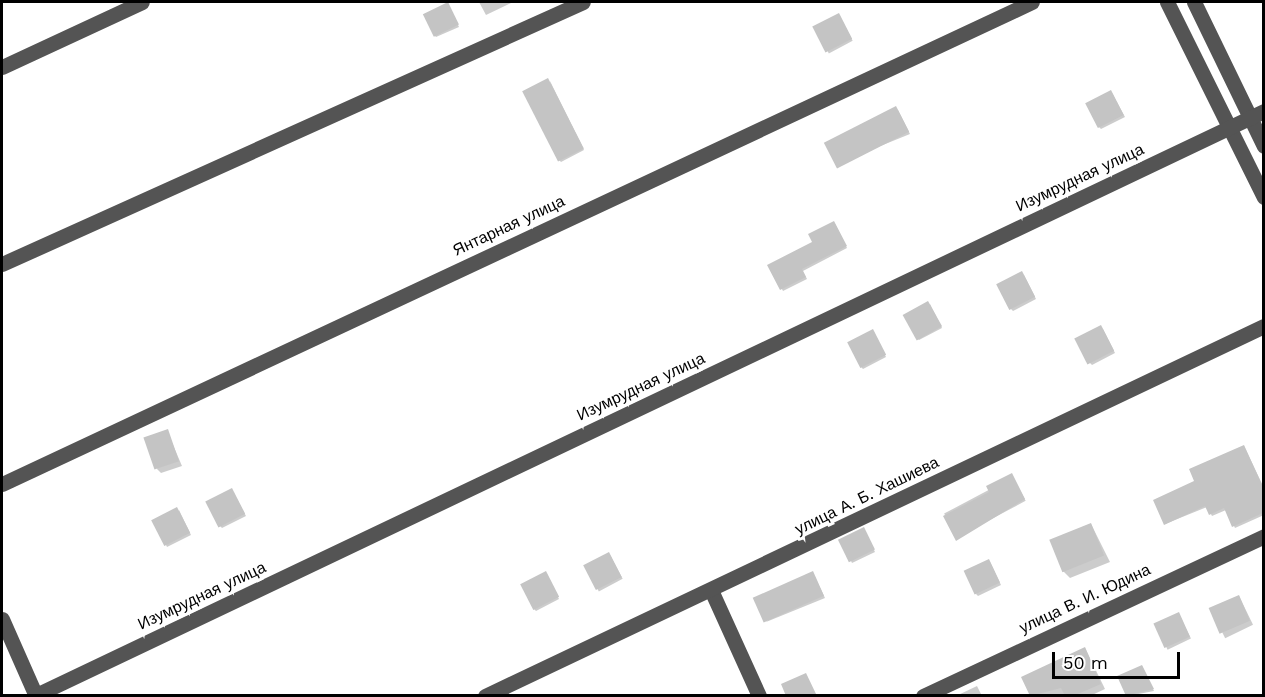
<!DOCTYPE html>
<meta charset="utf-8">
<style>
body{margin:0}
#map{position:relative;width:1265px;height:697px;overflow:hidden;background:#fff;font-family:"Work Sans",sans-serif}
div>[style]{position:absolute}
.shadow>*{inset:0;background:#0003;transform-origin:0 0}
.building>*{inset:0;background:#c4c4c4;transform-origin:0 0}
.minor>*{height:15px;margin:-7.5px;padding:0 7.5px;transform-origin:7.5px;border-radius:7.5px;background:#545454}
span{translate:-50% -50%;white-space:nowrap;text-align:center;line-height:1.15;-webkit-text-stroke:6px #fff;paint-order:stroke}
.street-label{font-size:16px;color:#000}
.frame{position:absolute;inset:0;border:3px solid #000;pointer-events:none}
.scale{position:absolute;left:1052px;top:652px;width:128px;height:27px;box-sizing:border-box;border:3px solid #000;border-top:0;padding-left:8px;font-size:18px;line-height:21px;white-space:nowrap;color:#000;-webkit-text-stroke:4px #fff;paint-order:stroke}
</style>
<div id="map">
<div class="shadow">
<i style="clip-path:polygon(479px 2px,513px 2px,486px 15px)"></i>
<i style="clip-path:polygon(448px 3px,459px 27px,436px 37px,434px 35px)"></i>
<i style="left:840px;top:17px;width:27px;height:27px;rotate:62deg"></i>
<i style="clip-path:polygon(550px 81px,584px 150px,561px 162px,559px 160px)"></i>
<i style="clip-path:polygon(1112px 93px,1125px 117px,1101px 129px,1099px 127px)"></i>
<i style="clip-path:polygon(898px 110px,910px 134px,836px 164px)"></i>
<i style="clip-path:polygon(835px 224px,847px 248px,803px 271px,807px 279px,783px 291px,769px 265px,814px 242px)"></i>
<i style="clip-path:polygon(1024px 275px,1036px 299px,1013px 311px,1011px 309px)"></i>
<i style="clip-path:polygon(930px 304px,942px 328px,919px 340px,917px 338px)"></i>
<i style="clip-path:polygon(1103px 329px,1115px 353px,1092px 365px,1090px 363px)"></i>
<i style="clip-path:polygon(874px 333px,886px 357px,863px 369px,861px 367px)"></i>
<i style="clip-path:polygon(167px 431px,182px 466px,161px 473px,157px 469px)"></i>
<i style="clip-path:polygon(1244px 446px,1264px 488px,1264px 515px,1235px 528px,1226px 510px,1212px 516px,1207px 507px,1165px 524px)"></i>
<i style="left:1013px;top:477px;width:27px;height:78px;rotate:62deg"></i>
<i style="clip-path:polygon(233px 492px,246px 516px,222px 528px,220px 526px)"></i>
<i style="clip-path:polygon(179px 510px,191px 535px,167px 547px,166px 545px)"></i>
<i style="clip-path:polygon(1091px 524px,1110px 562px,1070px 578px,1063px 571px)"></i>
<i style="clip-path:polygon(865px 531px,875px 552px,852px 563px,851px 561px)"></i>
<i style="left:610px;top:555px;width:27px;height:27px;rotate:62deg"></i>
<i style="clip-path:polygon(990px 562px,1001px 585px,978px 596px,976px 594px)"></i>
<i style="clip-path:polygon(547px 575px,559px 599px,536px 611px,534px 609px)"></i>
<i style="clip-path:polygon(814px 575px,825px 598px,766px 622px)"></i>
<i style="left:1239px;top:596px;width:32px;height:31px;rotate:64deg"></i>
<i style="left:1180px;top:616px;width:25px;height:26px;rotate:64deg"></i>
<i style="clip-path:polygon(1085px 648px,1105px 689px,1090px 696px,1032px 696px)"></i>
<i style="clip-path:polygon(1142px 666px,1154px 691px,1128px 696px)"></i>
<i style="clip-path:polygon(977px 686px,982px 696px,956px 696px)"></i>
</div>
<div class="building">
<i style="left:448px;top:2px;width:25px;height:28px;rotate:64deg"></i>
<i style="left:839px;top:13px;width:29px;height:30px;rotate:63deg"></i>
<i style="left:548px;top:78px;width:79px;height:29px;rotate:63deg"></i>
<i style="left:1111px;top:90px;width:28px;height:29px;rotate:63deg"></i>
<i style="left:896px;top:106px;width:29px;height:81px;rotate:63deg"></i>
<i style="clip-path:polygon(834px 221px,847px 246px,802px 269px,806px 277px,780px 290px,767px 265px,812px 242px,808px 234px)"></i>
<i style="left:1022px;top:271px;width:29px;height:29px;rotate:63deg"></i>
<i style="left:928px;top:301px;width:29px;height:29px;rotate:61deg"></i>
<i style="left:1101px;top:325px;width:29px;height:30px;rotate:63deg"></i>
<i style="left:873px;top:329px;width:29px;height:29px;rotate:63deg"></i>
<i style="left:168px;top:429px;width:34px;height:26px;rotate:71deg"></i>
<i style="clip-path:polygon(1244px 445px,1263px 487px,1263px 513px,1232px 527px,1224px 508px,1209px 515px,1205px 506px,1164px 525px,1153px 500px,1194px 481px,1189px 469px)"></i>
<i style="clip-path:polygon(1012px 473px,1025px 499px,956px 541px,943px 516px,989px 492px,986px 486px)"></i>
<i style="left:232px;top:488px;width:29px;height:30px;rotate:63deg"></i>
<i style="left:177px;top:507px;width:29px;height:29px;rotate:63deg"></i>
<i style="left:1091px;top:523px;width:35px;height:45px;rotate:68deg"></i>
<i style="left:864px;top:527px;width:25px;height:29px;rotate:64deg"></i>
<i style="left:609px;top:552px;width:28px;height:29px;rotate:63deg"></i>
<i style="left:989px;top:559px;width:26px;height:28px;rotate:65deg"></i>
<i style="left:546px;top:571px;width:29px;height:29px;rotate:63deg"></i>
<i style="left:813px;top:571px;width:27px;height:66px;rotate:66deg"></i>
<i style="left:1239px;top:595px;width:28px;height:33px;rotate:67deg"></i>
<i style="left:1179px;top:612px;width:27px;height:28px;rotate:66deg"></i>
<i style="clip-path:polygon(1085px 647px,1101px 684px,1073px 696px,1065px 696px,1061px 688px,1030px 696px,1021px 677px)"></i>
<i style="clip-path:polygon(1142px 665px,1154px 689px,1126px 696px,1117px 676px)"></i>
<i style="clip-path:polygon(806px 673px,817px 696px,786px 696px,781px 684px)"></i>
</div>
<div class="minor">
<i style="left:1167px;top:2px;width:218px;rotate:63.6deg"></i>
<i style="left:1194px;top:2px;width:160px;rotate:64.1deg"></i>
<i style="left:2px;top:67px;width:154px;rotate:-24.9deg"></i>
<i style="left:2px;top:264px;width:637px;rotate:-24.27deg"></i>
<i style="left:2px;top:484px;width:1137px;rotate:-25.08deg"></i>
<i style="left:711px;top:590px;width:116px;rotate:65.6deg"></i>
<i style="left:2px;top:619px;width:84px;rotate:66.2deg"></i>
<i style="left:34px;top:696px;width:1362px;rotate:-25.44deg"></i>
<i style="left:485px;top:696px;width:862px;rotate:-25.41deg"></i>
<i style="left:923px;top:696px;width:377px;rotate:-25.1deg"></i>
</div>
<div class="street-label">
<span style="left:1080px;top:178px;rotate:-25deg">Изумрудная улица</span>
<span style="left:509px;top:226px;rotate:-25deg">Янтарная улица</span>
<span style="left:641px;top:387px;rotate:-25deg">Изумрудная улица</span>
<span style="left:867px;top:496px;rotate:-26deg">улица А. Б. Хашиева</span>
<span style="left:202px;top:596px;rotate:-25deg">Изумрудная улица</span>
<span style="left:1085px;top:599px;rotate:-25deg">улица В. И. Юдина</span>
</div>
<div class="frame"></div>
<div class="scale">50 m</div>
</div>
